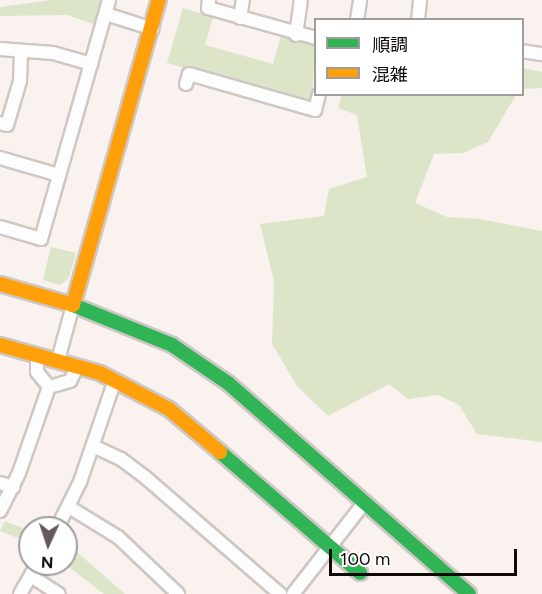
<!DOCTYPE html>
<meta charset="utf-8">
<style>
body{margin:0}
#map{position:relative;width:542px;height:594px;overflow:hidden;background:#f9f2ef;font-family:Figtree,"Noto Sans JP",sans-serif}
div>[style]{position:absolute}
.green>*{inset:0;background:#dce5c8}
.roads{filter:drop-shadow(2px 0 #cec7c4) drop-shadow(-2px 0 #cec7c4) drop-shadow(0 2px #cec7c4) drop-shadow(0 -2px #cec7c4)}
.street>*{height:12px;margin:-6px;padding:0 6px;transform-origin:6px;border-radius:6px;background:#fefdfd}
.fast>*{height:14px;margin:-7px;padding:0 7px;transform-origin:7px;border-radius:7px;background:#30b455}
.slow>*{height:14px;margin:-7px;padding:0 7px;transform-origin:7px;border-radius:7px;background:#ff9f0a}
span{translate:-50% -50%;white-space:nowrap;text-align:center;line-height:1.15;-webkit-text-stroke:5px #fff;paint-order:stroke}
.legend{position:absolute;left:314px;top:18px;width:210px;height:78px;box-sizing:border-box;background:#fff;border:2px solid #9f9d9c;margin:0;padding:8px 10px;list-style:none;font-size:18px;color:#100a07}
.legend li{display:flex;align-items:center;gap:12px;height:30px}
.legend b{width:30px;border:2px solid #9f9d9c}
.north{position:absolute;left:18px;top:516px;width:60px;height:60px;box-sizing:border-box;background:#fff;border:2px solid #9f9d9c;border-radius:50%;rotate:183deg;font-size:16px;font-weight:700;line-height:24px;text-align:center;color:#100a07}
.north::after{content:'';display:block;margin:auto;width:21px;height:27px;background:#625b58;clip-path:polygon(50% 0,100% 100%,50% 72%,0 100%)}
.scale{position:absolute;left:329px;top:549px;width:188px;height:27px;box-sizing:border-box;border:3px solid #100a07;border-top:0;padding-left:8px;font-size:18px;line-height:21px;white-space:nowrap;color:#100a07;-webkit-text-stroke:4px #fff;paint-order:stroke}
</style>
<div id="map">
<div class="green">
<i style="clip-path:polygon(52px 0,103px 0,96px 25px,68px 15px,0 16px,0 7px)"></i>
<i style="clip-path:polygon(183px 8px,213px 17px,205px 45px,273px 64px,281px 36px,315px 43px,312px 98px,303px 101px,167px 63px)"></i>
<i style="clip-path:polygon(523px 68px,542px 72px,542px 88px,523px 89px)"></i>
<i style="clip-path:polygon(342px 95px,516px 95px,488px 142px,463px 153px,434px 154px,415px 203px,447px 217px,480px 219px,542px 231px,542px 442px,477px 434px,459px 405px,438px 395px,408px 399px,389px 384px,328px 416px,297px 386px,272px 344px,274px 281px,260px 224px,324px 216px,329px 189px,367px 177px,357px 115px,338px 108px)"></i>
<i style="clip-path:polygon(51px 247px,76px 253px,69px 278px,60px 285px,43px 280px)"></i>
<i style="clip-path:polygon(5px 521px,30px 531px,30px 543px,0 531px)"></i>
<i style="clip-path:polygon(66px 548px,78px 553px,125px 594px,104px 594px,65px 564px)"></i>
</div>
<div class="roads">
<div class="street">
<i style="left:209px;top:0;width:8px;rotate:97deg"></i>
<i style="left:208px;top:8px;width:112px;rotate:15.5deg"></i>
<i style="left:106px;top:14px;width:49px;rotate:17.7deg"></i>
<i style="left:240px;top:18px;width:18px;rotate:-81deg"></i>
<i style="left:357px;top:20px;width:20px;rotate:-81deg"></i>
<i style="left:418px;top:20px;width:20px;rotate:-84deg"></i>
<i style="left:296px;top:35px;width:35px;rotate:-82deg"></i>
<i style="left:0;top:49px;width:53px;rotate:4.3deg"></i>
<i style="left:53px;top:53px;width:40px;rotate:16deg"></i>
<i style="left:522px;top:51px;width:20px;rotate:9deg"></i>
<i style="left:186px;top:84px;width:10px;rotate:-73deg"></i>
<i style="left:189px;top:74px;width:131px;rotate:15.9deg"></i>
<i style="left:315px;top:110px;width:16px;rotate:-76deg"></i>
<i style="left:0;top:123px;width:7px;rotate:16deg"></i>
<i style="left:7px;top:125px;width:46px;rotate:-73.5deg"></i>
<i style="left:20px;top:81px;width:29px;rotate:-88deg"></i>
<i style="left:0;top:158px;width:61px;rotate:16.1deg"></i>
<i style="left:0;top:227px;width:43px;rotate:16.3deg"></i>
<i style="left:41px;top:239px;width:248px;rotate:-74.1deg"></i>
<i style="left:37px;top:355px;width:17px;rotate:90deg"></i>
<i style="left:37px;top:372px;width:19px;rotate:51deg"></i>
<i style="left:49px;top:387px;width:22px;rotate:-16deg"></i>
<i style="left:70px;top:381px;width:16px;rotate:-63deg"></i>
<i style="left:58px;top:360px;width:57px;rotate:-74.7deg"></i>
<i style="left:93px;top:446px;width:31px;rotate:25deg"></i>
<i style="left:121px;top:459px;width:30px;rotate:37deg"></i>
<i style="left:145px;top:477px;width:179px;rotate:40.9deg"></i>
<i style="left:0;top:483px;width:14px;rotate:17deg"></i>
<i style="left:69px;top:507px;width:57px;rotate:31.5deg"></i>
<i style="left:118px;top:537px;width:83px;rotate:43.5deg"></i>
<i style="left:0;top:511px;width:42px;rotate:-63.4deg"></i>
<i style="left:19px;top:473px;width:91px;rotate:-70.8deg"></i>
<i style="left:57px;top:528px;width:51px;rotate:-63.4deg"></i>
<i style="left:80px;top:482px;width:108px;rotate:-71.1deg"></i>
<i style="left:31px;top:576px;width:33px;rotate:33deg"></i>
<i style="left:20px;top:594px;width:34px;rotate:-60deg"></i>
<i style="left:293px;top:594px;width:117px;rotate:-52deg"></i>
</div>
<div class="fast">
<i style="left:73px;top:305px;width:107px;rotate:22deg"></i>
<i style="left:172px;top:345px;width:68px;rotate:34.2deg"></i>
<i style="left:228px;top:383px;width:320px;rotate:41.2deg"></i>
<i style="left:220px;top:452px;width:185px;rotate:40.8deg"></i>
</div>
<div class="slow">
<i style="left:0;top:284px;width:76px;rotate:16deg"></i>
<i style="left:73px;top:305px;width:317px;rotate:-74.3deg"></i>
<i style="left:0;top:345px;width:104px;rotate:15.6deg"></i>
<i style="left:100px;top:373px;width:78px;rotate:27.6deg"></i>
<i style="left:169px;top:409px;width:67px;rotate:40.1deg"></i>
</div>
</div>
<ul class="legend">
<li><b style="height:8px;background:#30b455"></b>順調</li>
<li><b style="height:8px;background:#ff9f0a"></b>混雑</li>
</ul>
<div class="north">N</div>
<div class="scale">100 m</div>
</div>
